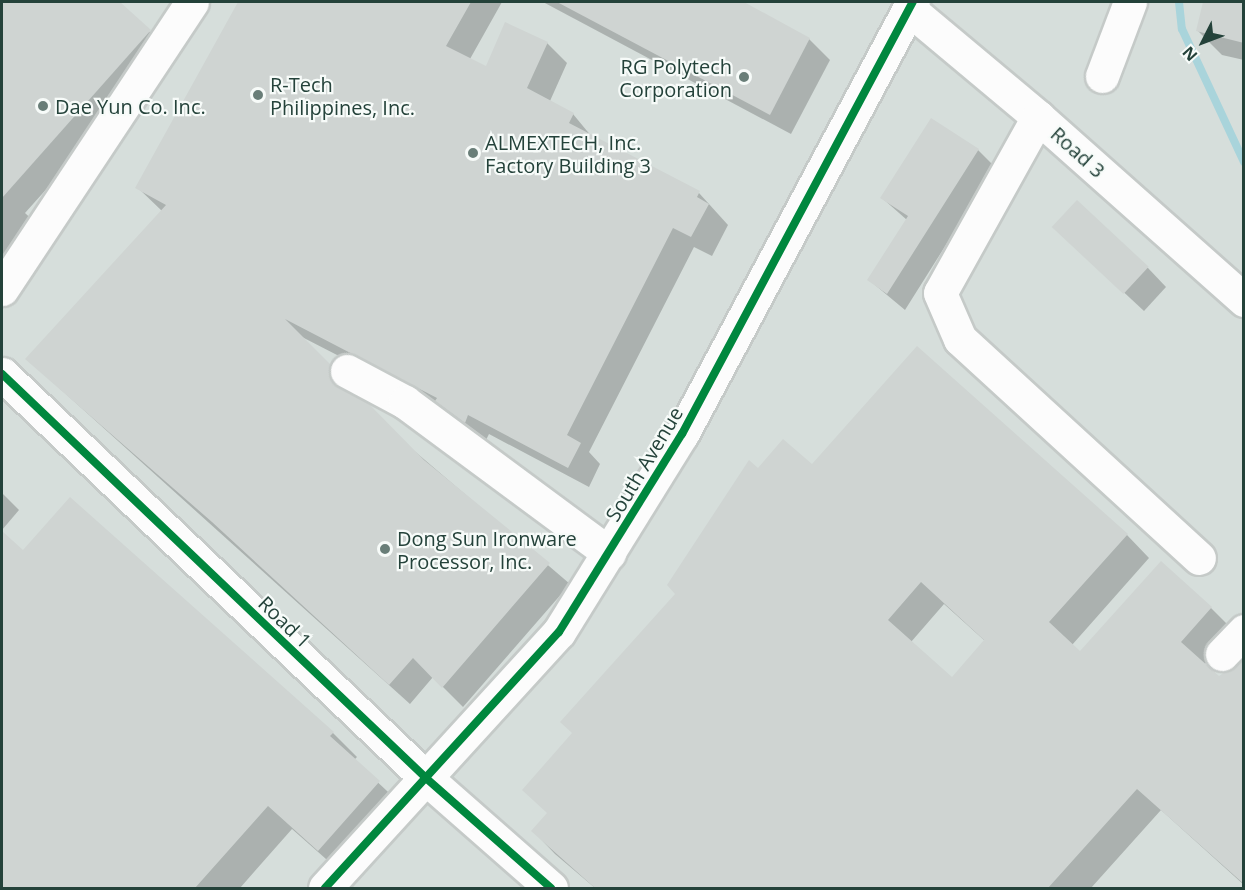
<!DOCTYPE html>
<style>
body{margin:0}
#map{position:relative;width:1245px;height:890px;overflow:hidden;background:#e8edeb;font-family:"Open Sans",sans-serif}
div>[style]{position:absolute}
.built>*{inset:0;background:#d6dedb;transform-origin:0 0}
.shadow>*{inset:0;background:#0003}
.stream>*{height:8px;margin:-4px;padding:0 4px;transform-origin:4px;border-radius:4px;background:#a9d4db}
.building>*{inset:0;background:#cfd4d2;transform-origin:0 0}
.roads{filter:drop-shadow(2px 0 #c5cac8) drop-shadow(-2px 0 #c5cac8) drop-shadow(0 2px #c5cac8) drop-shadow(0 -2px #c5cac8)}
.minor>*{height:33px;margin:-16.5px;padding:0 16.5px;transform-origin:16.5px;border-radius:16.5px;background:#fcfcfc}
.cycleway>*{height:8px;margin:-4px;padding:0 4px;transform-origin:4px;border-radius:4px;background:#00873e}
.dots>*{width:16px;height:16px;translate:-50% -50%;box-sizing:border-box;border:3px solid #f7fbf9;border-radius:50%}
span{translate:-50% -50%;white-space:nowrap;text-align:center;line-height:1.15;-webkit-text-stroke:4.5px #f7fbf9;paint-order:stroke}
.poi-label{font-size:20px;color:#24423a}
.right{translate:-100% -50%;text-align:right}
.left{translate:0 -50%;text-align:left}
.street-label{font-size:20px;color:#24423a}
.frame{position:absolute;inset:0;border:3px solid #24423a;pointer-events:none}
.north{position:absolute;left:1173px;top:12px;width:60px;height:60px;-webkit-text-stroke:4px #f7fbf9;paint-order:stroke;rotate:228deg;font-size:16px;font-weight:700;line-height:24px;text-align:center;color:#24423a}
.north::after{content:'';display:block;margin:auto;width:21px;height:27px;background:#24423a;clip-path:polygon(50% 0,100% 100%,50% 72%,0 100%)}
</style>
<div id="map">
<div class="built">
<i style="left:2px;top:2px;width:1241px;height:886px"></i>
</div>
<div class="shadow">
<i style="clip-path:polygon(2px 2px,118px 2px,170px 51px,25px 213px,41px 228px,2px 272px)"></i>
<i style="clip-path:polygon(240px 2px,502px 2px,470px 59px,486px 68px,547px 43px,567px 63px,550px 101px,573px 114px,592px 137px,699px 193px,728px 225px,712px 256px,694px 247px,589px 452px,600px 464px,589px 487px,489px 434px,485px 442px,450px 413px,300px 336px,350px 386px,350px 396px,570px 584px,463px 707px,433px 677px,410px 704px,27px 359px,162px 211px,137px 187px)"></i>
<i style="clip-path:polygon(543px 2px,741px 2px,809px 39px,830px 60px,791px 134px)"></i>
<i style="clip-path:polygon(1205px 2px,1244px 2px,1244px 60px,1222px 55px,1198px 31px)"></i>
<i style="clip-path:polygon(932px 120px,978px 150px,995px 167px,905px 310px,869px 280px,907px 220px,882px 198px)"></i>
<i style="clip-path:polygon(1073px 245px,1148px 268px,1166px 287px,1144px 311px)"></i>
<i style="clip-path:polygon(evenodd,812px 466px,1127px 535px,1149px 558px,1072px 645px,1080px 653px,1161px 563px,1211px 608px,1234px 631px,1204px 665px,1219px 678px,1244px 661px,1244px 885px,1161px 810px,1091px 888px,595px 888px,555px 854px,533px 831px,548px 814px,573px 733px,677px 594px,758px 470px,812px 466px,944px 604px,985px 641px,952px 679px,911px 642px,944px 604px)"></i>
<i style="clip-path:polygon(2px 493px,19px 510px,2px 530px)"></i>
<i style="clip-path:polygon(2px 533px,23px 552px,333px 733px,357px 757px,354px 760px,403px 806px,343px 874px,292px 829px,240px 888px,2px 888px)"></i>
</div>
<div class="stream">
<i style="left:1179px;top:2px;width:27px;rotate:84deg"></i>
<i style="left:1182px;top:29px;width:147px;rotate:65deg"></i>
</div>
<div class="building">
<i style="clip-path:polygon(2px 2px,120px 2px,151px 30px,2px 198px)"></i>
<i style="clip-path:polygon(238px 2px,471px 2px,446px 46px,486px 66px,505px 22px,548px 42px,527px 88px,574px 113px,569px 123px,700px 191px,697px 197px,709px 204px,691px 237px,673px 228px,567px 435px,581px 443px,568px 468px,468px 415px,465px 423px,435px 401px,437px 398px,285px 319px,330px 364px,331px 380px,338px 387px,369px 404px,424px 460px,550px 563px,442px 688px,413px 658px,389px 685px,212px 522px,25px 359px,166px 205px,135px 188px)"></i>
<i style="clip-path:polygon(557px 2px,744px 2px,810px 38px,770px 115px)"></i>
<i style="clip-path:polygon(1203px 2px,1244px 2px,1244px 43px,1196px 31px)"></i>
<i style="clip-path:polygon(931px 118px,979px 149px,887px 294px,867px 280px,908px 216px,880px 198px)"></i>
<i style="left:1077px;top:200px;width:98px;height:37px;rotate:43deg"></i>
<i style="clip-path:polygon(evenodd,917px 346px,1128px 534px,1049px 622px,1080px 651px,1161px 561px,1212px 607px,1181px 642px,1219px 676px,1244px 659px,1244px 884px,1137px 789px,1048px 888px,595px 888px,531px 831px,547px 813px,522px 790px,572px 733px,560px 722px,675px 594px,667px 585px,749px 460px,758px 468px,783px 439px,812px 464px,917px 346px,921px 582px,984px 640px,952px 677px,888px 620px,921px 582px)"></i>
<i style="clip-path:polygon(70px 497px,334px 732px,330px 736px,380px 781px,318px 851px,268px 806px,195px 888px,2px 888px,2px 531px,23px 550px)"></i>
</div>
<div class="roads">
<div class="minor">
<i style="left:909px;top:9px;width:168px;rotate:39.9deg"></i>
<i style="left:1038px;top:117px;width:276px;rotate:41.6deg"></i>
<i style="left:1102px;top:76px;width:79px;rotate:-69.3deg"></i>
<i style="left:1038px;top:117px;width:201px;rotate:119.1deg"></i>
<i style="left:940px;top:293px;width:50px;rotate:66.5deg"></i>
<i style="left:960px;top:339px;width:324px;rotate:42.5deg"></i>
<i style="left:2px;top:289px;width:344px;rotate:-56.5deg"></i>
<i style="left:347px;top:371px;width:66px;rotate:28.1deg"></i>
<i style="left:405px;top:402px;width:254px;rotate:36.5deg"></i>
<i style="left:2px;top:374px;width:587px;rotate:43.62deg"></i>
<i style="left:427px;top:779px;width:165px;rotate:41.3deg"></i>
<i style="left:1222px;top:654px;width:32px;rotate:-46deg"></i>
<i style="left:325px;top:888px;width:347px;rotate:-47.6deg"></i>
<i style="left:559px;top:632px;width:233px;rotate:-58.2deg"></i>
<i style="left:682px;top:434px;width:490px;rotate:-61.9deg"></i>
</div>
</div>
<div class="cycleway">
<i style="left:2px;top:374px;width:587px;rotate:43.62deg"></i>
<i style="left:427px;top:779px;width:165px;rotate:41.3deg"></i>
<i style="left:325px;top:888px;width:347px;rotate:-47.6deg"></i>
<i style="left:559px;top:632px;width:233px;rotate:-58.2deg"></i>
<i style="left:682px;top:434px;width:490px;rotate:-61.9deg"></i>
</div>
<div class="dots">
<i style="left:744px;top:77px;background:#697e78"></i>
<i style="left:258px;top:95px;background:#697e78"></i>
<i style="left:43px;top:106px;background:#697e78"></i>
<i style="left:473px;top:153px;background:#697e78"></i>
<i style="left:385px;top:549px;background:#697e78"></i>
</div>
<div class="poi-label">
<span class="right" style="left:732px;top:78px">RG Polytech<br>Corporation</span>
<span class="left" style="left:270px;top:96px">R-Tech<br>Philippines, Inc.</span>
<span class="left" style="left:55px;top:106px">Dae Yun Co. Inc.</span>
<span class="left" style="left:485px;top:154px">ALMEXTECH, Inc.<br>Factory Building 3</span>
<span class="left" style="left:397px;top:550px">Dong Sun Ironware<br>Processor, Inc.</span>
</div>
<div class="street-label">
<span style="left:1078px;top:152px;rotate:42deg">Road 3</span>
<span style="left:644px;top:464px;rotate:-59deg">South Avenue</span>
<span style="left:285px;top:622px;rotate:44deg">Road 1</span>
</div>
<div class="frame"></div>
<div class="north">N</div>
</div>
